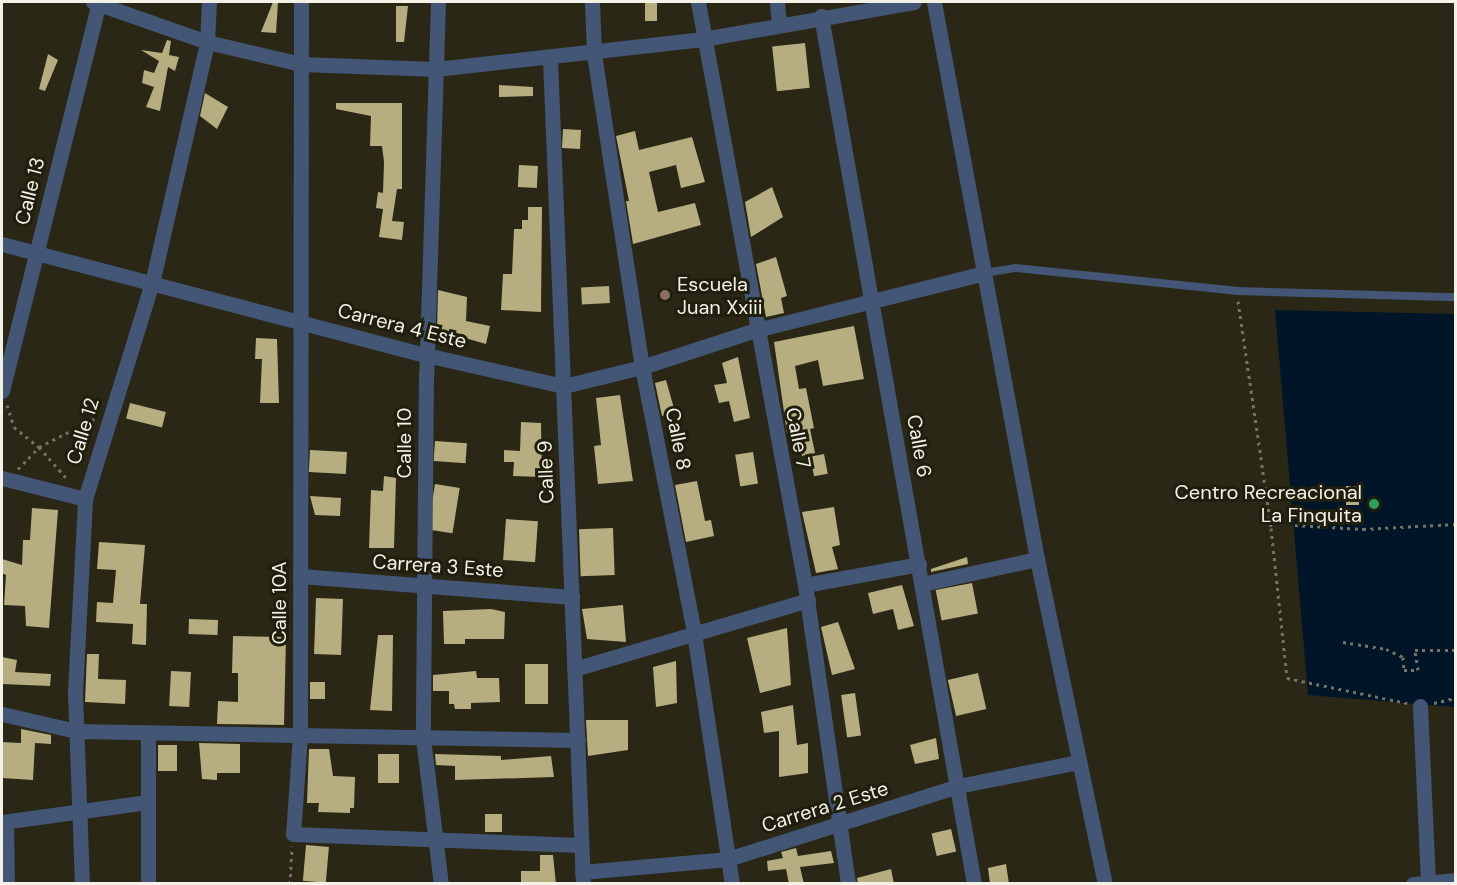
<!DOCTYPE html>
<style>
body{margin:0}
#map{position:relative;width:1457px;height:885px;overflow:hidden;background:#2a2716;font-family:"DM Sans",sans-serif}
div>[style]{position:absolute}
.water>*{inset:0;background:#001628}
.building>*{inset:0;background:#b6ae80;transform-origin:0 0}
.path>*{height:3px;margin-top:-1.5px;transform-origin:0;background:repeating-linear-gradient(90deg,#767365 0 3px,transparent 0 7.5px)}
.service>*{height:8px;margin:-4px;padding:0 4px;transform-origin:4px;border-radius:4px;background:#435675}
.minor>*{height:15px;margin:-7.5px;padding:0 7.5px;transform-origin:7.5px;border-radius:7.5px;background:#435675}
.dots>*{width:16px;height:16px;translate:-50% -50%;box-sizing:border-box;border:3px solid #201e0d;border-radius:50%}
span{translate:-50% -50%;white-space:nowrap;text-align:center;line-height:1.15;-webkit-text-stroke:6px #201e0d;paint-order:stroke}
.street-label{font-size:20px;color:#f4f2e7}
.poi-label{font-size:20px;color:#f4f2e7}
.left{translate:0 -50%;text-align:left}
.right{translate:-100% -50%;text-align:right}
.frame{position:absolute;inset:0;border:3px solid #f4f2e7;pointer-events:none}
</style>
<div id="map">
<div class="water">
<i style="clip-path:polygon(1275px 310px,1455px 314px,1455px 707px,1308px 695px)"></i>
</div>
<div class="building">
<i style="clip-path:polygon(273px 2px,278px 2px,276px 33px,261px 32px)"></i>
<i style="left:645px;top:2px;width:12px;height:19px"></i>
<i style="clip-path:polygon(396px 6px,408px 6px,404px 42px,396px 42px)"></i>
<i style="clip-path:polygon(167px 40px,171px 41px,169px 55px,179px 57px,175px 71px,168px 67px,160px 111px,146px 107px,154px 87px,142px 83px,144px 70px,154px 73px,159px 61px,141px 50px,162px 53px)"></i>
<i style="left:805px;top:43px;width:45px;height:33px;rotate:84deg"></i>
<i style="clip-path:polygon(48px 54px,58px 60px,45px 91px,39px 89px)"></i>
<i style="clip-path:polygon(499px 85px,533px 87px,533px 96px,499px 97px)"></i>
<i style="clip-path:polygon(205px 93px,228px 107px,217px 129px,200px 116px)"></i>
<i style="clip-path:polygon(336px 103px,402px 103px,402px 189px,397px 189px,392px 221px,404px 222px,402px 240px,379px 237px,383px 209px,376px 208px,378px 192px,383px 193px,384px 162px,382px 146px,370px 146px,371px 116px,336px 109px)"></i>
<i style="left:563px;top:129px;width:18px;height:19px;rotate:3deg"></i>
<i style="clip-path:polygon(635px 131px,639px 150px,692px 137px,705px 182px,681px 188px,676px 165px,649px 172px,658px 212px,695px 203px,701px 225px,633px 244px,626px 201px,629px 201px,616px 136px)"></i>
<i style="left:519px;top:165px;width:19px;height:22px;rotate:3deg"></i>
<i style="clip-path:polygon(772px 187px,783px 217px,751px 237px,745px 202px)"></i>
<i style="clip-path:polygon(528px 207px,542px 207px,541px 312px,501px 310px,503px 274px,512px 274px,514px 229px,522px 229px,522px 220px,528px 220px)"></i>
<i style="clip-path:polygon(776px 257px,787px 296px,781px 298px,784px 313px,766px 317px,756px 264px)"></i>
<i style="left:609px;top:286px;width:17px;height:28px;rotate:87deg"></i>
<i style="clip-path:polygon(438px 290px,467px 297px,466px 321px,490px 326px,486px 344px,437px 330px)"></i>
<i style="clip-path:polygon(854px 326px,864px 379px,823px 386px,818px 360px,795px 366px,799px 389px,806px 388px,814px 428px,810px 429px,815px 453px,802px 456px,798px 431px,787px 433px,774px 342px)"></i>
<i style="clip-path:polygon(256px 338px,277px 339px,279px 403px,260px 403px,262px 359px,255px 359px)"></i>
<i style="clip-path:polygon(738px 357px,750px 418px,734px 422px,729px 401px,719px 403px,714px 385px,727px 383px,722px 363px)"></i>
<i style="clip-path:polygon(666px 380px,675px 412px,662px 416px,655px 383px)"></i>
<i style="clip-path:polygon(620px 395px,633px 481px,598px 484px,594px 446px,601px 445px,596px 398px)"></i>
<i style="left:130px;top:403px;width:37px;height:16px;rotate:14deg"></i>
<i style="clip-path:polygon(521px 422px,541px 423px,542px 477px,513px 476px,514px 462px,504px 462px,504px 450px,520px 451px)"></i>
<i style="left:435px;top:441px;width:32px;height:20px;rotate:4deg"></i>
<i style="left:310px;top:450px;width:37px;height:22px;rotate:3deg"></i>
<i style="left:753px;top:452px;width:32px;height:18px;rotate:81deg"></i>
<i style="left:824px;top:454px;width:20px;height:14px;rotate:79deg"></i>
<i style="clip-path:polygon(384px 476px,396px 478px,394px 548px,369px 548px,371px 490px,383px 491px)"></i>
<i style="clip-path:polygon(697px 481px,705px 521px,711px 520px,714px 536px,686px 542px,675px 485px)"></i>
<i style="left:435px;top:484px;width:25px;height:46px;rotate:9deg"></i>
<i style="left:1346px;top:486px;width:13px;height:19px"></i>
<i style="clip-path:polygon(310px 496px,341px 498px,340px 516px,315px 515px)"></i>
<i style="clip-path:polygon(834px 507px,840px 545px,832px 547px,838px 569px,816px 573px,802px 512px)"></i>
<i style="clip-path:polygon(32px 508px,58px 510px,49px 628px,26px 626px,25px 606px,4px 605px,6px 575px,2px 573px,2px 559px,22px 565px,23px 540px,30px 540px)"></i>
<i style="left:506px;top:519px;width:32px;height:41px;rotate:4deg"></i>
<i style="left:613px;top:528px;width:47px;height:34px;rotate:88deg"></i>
<i style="clip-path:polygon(99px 542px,145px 545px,140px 604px,147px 604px,146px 645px,132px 644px,133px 624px,96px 622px,97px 602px,113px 603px,116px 570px,97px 569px)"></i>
<i style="clip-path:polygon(967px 557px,968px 564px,931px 572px,931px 569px)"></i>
<i style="left:972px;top:583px;width:31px;height:37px;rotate:79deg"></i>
<i style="clip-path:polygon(902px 585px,914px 626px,898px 630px,893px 609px,873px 614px,868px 593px)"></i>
<i style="left:316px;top:598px;width:27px;height:56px;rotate:2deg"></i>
<i style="clip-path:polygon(623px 605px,626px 642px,587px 639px,582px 609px)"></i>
<i style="clip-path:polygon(491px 609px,505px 612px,504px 639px,465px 639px,465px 644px,444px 644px,443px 611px)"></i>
<i style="left:189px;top:619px;width:29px;height:15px;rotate:2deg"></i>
<i style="clip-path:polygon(838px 622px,855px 669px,832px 675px,821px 627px)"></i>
<i style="clip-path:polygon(787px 628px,791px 685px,760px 693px,747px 638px)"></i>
<i style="clip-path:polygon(378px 635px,393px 635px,392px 711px,370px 710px)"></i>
<i style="clip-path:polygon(233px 636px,286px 637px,284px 725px,217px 724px,218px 701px,238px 702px,238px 673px,232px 673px)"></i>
<i style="clip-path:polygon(87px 654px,99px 654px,98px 679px,126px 680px,125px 704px,85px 702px)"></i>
<i style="clip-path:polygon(2px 657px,17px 660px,15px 672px,51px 674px,50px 686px,2px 684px)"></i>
<i style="clip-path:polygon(676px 661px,677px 703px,656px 707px,653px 667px)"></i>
<i style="left:525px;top:664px;width:23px;height:40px"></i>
<i style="left:171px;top:671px;width:20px;height:35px;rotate:3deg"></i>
<i style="clip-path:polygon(476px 671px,477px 678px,499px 678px,500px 702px,471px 703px,471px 709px,455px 709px,454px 704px,449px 704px,449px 691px,433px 691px,433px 675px)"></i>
<i style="left:978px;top:673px;width:37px;height:31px;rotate:77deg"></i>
<i style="left:325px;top:682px;width:17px;height:15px;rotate:90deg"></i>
<i style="left:855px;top:693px;width:43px;height:14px;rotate:82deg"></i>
<i style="clip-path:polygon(793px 705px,797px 745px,808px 743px,808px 773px,779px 777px,779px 731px,764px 733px,761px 712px)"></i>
<i style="clip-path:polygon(586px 720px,628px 720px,628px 750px,588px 756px)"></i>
<i style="clip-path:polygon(21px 729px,51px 735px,51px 744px,35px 743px,33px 780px,2px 778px,2px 742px,21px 743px)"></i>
<i style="clip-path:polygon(936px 738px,939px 759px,915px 764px,910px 745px)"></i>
<i style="clip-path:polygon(199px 743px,240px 744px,240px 773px,217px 773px,217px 780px,202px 779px)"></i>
<i style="left:158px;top:745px;width:19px;height:26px"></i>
<i style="clip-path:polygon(309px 749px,329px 749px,333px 776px,355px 777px,354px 808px,350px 808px,350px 813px,318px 812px,319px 803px,307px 803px)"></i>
<i style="left:378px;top:754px;width:21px;height:29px"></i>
<i style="clip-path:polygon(435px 754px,501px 756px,501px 760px,551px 756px,554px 777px,455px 780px,455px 766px,436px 765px)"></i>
<i style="left:485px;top:814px;width:17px;height:18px"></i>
<i style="left:951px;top:829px;width:23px;height:20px;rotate:77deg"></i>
<i style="left:306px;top:845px;width:23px;height:36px;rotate:5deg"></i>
<i style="clip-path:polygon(796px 848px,798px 856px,831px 851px,834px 863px,800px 867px,804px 884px,789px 884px,786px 869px,768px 871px,767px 861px,783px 858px,781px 852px)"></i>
<i style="clip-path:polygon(540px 855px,553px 855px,556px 884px,521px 884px,521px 871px,540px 871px)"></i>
<i style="clip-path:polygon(1006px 864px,1009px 884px,990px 884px,988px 868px)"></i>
<i style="clip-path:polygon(891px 869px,894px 884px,858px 884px,857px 878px)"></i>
</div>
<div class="path">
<i style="left:1238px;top:301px;width:229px;rotate:81.7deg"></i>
<i style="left:1271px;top:528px;width:151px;rotate:83.9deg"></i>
<i style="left:1287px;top:678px;width:123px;rotate:11.8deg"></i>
<i style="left:7px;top:405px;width:23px;rotate:72deg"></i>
<i style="left:14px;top:427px;width:32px;rotate:39deg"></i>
<i style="left:39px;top:447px;width:44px;rotate:48.7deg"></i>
<i style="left:18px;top:469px;width:30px;rotate:-46deg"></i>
<i style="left:39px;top:447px;width:62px;rotate:-27deg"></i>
<i style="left:1295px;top:525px;width:68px;rotate:3.4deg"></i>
<i style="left:1363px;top:529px;width:93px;rotate:-3.1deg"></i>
<i style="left:1343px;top:642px;width:44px;rotate:9.2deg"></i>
<i style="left:1386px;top:649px;width:19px;rotate:25deg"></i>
<i style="left:1403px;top:657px;width:13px;rotate:86deg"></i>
<i style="left:1404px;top:670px;width:14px"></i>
<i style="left:1418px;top:670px;width:20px;rotate:-99deg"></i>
<i style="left:1415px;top:650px;width:41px"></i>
<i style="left:1434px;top:703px;width:23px;rotate:-13deg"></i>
<i style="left:290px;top:884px;width:38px;rotate:-87deg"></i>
</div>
<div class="service">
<i style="left:984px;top:273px;width:31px;rotate:-9deg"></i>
<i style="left:1015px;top:268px;width:222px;rotate:5.9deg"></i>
<i style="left:1236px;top:291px;width:220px;rotate:1.6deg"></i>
</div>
<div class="minor">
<i style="left:93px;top:2px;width:121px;rotate:19.3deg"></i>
<i style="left:207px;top:42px;width:97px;rotate:13.2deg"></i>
<i style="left:301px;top:64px;width:135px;rotate:2.1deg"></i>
<i style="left:436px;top:69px;width:269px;rotate:-6.4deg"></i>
<i style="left:703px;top:39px;width:214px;rotate:-9.9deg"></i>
<i style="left:301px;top:2px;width:733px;rotate:90.08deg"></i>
<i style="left:300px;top:735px;width:99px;rotate:94deg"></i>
<i style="left:293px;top:834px;width:288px;rotate:2.2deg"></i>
<i style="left:438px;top:2px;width:372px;rotate:91.8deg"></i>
<i style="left:426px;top:374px;width:364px;rotate:90.5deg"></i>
<i style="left:423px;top:738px;width:147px;rotate:83deg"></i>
<i style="left:592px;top:2px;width:52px;rotate:87.8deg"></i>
<i style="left:594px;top:54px;width:317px;rotate:81.3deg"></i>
<i style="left:642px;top:367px;width:271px;rotate:78.9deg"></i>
<i style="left:694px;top:633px;width:254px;rotate:81.4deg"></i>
<i style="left:698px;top:2px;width:593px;rotate:79.6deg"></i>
<i style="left:805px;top:585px;width:302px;rotate:81.8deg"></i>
<i style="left:777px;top:2px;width:21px;rotate:85deg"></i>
<i style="left:934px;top:2px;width:566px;rotate:79.52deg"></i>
<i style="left:1037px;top:559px;width:332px;rotate:78.2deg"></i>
<i style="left:821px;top:16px;width:881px;rotate:80deg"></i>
<i style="left:550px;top:59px;width:826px;rotate:87.71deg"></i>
<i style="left:2px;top:244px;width:438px;rotate:14.7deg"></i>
<i style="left:426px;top:355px;width:141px;rotate:12.7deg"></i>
<i style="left:564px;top:386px;width:80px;rotate:-13.7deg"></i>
<i style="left:642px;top:367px;width:120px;rotate:-18deg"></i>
<i style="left:756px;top:330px;width:235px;rotate:-14deg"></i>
<i style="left:2px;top:391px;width:401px;rotate:-76deg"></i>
<i style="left:2px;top:478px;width:86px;rotate:14.2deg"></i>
<i style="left:300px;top:576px;width:273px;rotate:4.4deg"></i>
<i style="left:922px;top:584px;width:118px;rotate:-12.3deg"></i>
<i style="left:805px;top:585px;width:116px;rotate:-10.4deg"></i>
<i style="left:574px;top:669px;width:244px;rotate:-16.4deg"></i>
<i style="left:1420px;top:706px;width:178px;rotate:87.4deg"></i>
<i style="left:2px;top:714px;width:76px;rotate:12.9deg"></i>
<i style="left:76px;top:731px;width:502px;rotate:1.03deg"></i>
<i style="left:148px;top:733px;width:151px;rotate:90deg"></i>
<i style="left:2px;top:822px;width:147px;rotate:-7.8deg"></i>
<i style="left:6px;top:822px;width:62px;rotate:89.1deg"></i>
<i style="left:582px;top:872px;width:147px;rotate:-5.1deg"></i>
<i style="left:728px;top:859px;width:241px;rotate:-17.6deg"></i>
<i style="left:958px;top:786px;width:122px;rotate:-11.3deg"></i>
<i style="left:82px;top:884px;width:192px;rotate:-92.1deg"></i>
<i style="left:75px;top:692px;width:193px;rotate:-87deg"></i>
<i style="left:85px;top:499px;width:226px;rotate:-72.8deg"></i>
<i style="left:152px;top:283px;width:247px;rotate:-77.1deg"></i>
<i style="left:207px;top:42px;width:40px;rotate:-87.1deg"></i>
<i style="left:1413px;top:884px;width:43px;rotate:-5.3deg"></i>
</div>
<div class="dots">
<i style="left:665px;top:295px;background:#8d6e63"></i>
<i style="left:1374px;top:504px;background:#2e9e5b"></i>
</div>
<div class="street-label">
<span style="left:30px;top:191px;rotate:-76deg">Calle 13</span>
<span style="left:402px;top:326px;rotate:14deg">Carrera 4 Este</span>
<span style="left:83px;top:431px;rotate:-73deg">Calle 12</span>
<span style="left:798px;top:438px;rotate:79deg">Calle 7</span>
<span style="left:678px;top:439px;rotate:79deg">Calle 8</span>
<span style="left:404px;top:443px;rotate:-90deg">Calle 10</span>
<span style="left:919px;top:446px;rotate:80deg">Calle 6</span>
<span style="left:546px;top:472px;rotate:-92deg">Calle 9</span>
<span style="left:438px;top:566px;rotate:4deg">Carrera 3 Este</span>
<span style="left:279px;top:603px;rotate:-90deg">Calle 10A</span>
<span style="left:825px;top:807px;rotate:-17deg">Carrera 2 Este</span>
</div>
<div class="poi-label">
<span class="left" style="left:677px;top:296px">Escuela<br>Juan Xxiii</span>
<span class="right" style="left:1362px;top:504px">Centro Recreacional<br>La Finquita</span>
</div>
<div class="frame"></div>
</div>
